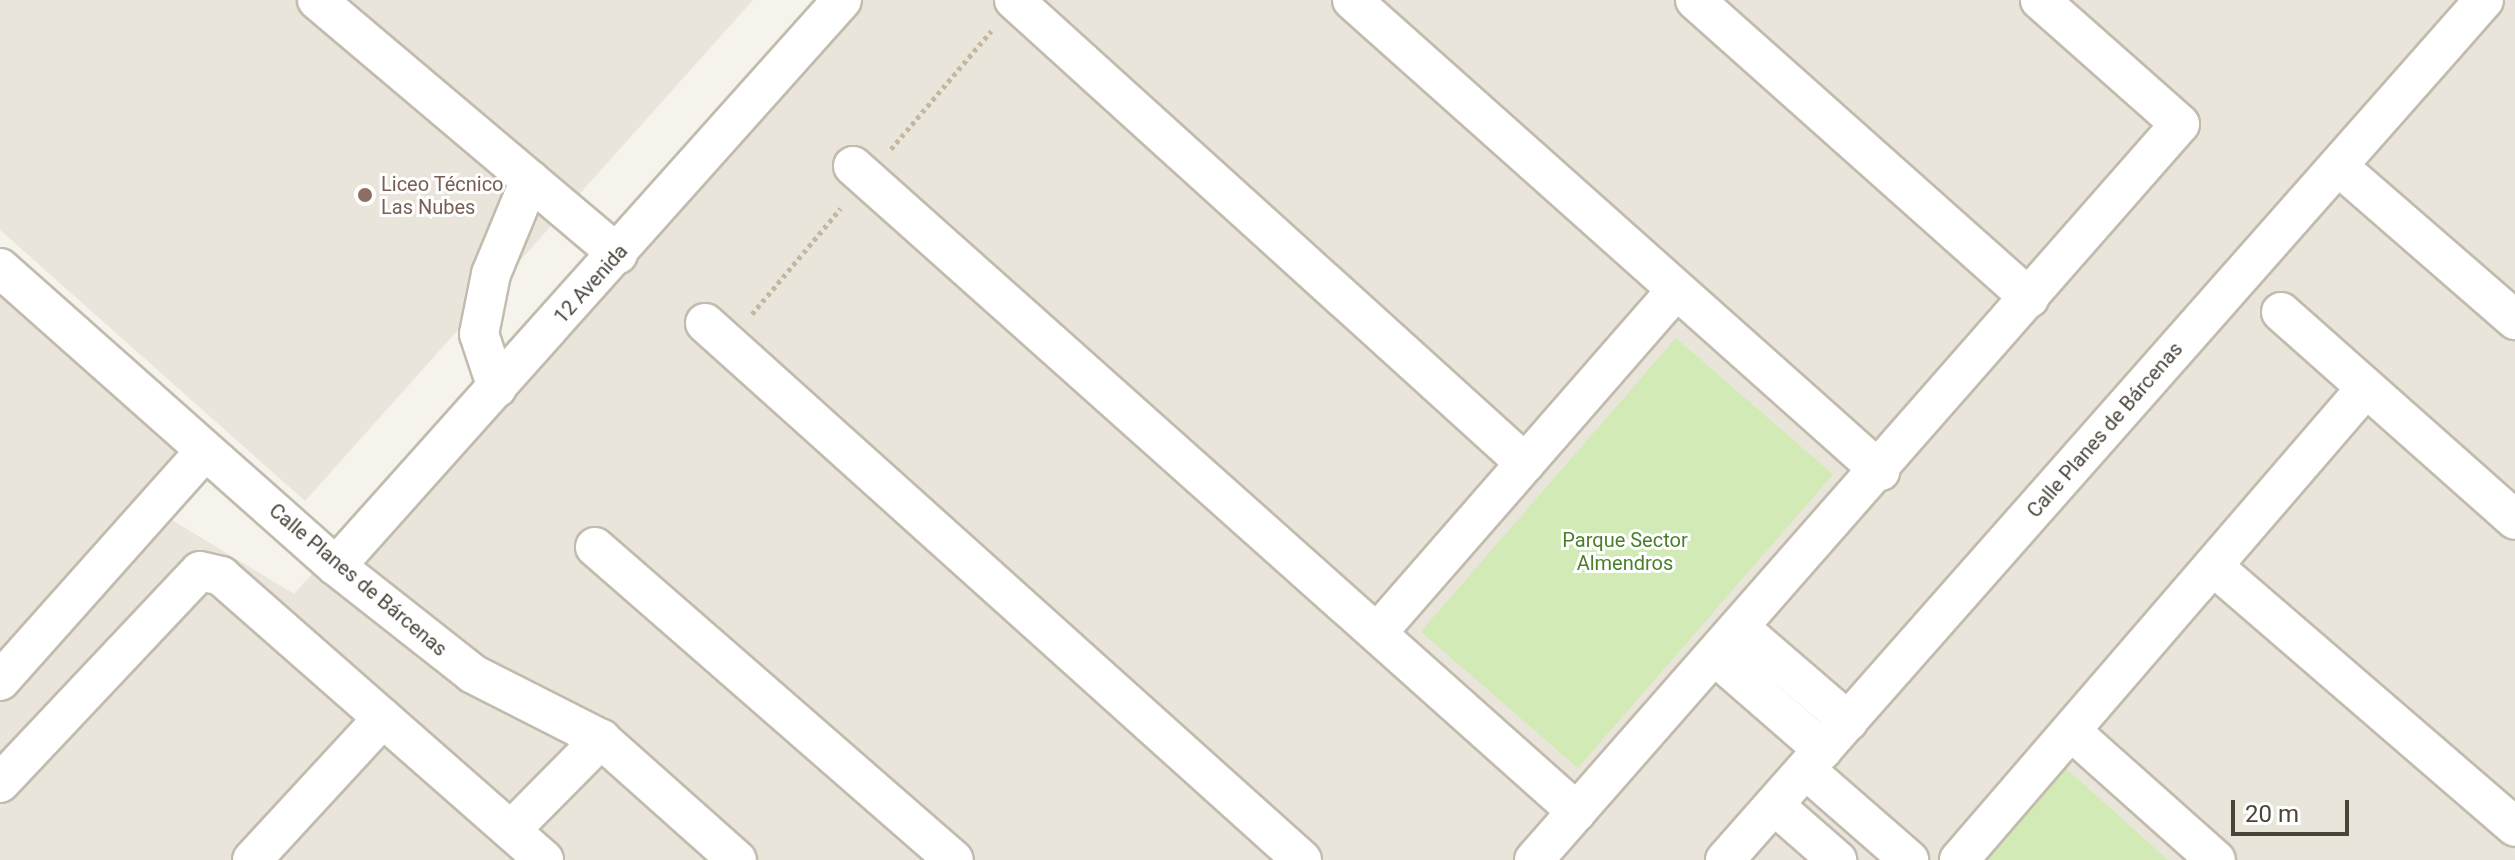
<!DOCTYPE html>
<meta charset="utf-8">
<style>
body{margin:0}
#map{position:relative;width:2515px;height:860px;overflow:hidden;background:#f6f3ec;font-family:Roboto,sans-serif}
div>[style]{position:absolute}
.residential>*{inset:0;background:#eae5da}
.green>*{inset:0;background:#d2eab5;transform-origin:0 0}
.path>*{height:5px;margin-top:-2.5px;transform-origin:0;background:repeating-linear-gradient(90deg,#c4b79f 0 4px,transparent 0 8px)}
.roads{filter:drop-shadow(2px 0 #c2bbae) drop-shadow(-2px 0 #c2bbae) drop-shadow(0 2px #c2bbae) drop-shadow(0 -2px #c2bbae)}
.street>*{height:38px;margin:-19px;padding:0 19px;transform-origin:19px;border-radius:19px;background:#fff}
.dots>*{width:22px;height:22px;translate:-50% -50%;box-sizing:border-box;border:4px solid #fff;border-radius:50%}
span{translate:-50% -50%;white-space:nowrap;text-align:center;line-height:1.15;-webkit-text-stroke:6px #fff;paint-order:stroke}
.education-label{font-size:20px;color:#785e54}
.left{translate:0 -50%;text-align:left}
.street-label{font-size:20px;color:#4b4439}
.park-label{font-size:20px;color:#4a7f2a}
.scale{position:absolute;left:2231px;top:800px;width:118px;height:36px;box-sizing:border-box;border:4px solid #4b4439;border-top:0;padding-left:10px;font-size:24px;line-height:28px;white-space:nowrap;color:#4b4439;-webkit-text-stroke:6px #fff;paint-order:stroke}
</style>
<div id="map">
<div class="residential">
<i style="clip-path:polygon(0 0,753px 0,305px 501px,0 230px)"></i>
<i style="clip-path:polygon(831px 0,2515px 0,2515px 860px,0 860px,0 263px,205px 451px,154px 509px,294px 594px)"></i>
</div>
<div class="green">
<i style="left:1676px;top:338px;width:208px;height:389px;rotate:41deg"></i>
<i style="clip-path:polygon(2060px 763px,2168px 860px,1972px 860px)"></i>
</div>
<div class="path">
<i style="left:891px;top:149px;width:155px;rotate:-49.7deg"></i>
<i style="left:752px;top:314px;width:138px;rotate:-50deg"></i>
</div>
<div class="roads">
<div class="street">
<i style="left:317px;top:0;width:394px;rotate:40.2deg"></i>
<i style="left:1014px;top:0;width:690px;rotate:42.18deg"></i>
<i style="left:1352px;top:0;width:708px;rotate:41.73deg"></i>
<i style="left:1695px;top:0;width:448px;rotate:41.7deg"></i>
<i style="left:853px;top:166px;width:970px;rotate:41.74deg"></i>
<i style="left:2338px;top:166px;width:235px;rotate:41deg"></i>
<i style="left:0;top:268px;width:449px;rotate:41.6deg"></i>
<i style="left:336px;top:566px;width:174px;rotate:38.2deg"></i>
<i style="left:473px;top:674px;width:144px;rotate:26.9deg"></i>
<i style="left:601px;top:739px;width:182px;rotate:41.7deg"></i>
<i style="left:2281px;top:312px;width:313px;rotate:41.6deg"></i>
<i style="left:705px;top:323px;width:803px;rotate:41.97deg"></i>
<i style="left:497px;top:388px;width:57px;rotate:-108.4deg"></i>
<i style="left:479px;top:334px;width:61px;rotate:-78.7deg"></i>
<i style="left:491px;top:274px;width:102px;rotate:-67.5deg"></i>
<i style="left:595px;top:547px;width:476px;rotate:41.1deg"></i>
<i style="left:336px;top:566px;width:759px;rotate:-48.2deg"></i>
<i style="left:2213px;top:566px;width:399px;rotate:40.8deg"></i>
<i style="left:1740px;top:628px;width:143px;rotate:40.7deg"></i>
<i style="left:1377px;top:633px;width:455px;rotate:-48.9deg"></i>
<i style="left:1715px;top:656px;width:143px;rotate:41deg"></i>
<i style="left:0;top:681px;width:308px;rotate:-48.3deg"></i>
<i style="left:2071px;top:731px;width:194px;rotate:41.7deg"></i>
<i style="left:1806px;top:770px;width:137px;rotate:41.1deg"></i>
<i style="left:0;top:783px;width:291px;rotate:-46.7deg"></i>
<i style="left:200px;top:571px;width:22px;rotate:13deg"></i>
<i style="left:221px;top:576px;width:430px;rotate:41.3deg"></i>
<i style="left:1774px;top:805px;width:84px;rotate:41.1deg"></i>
<i style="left:512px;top:829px;width:127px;rotate:-45.3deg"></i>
<i style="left:252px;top:860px;width:193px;rotate:-47.3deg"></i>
<i style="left:1534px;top:860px;width:979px;rotate:-48.73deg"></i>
<i style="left:2180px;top:124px;width:187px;rotate:-138.5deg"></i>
<i style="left:1725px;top:860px;width:1147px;rotate:-48.57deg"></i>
<i style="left:1959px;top:860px;width:623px;rotate:-49.23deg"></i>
</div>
</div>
<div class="dots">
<i style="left:365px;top:195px;background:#8d6e63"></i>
</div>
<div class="education-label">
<span class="left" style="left:381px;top:196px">Liceo Técnico<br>Las Nubes</span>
</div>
<div class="street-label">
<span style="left:591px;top:284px;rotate:-48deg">12 Avenida</span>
<span style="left:2105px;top:430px;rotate:-49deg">Calle Planes de Bárcenas</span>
<span style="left:358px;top:580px;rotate:40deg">Calle Planes de Bárcenas</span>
</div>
<div class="park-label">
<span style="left:1625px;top:552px">Parque Sector<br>Almendros</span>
</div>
<div class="scale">20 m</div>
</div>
